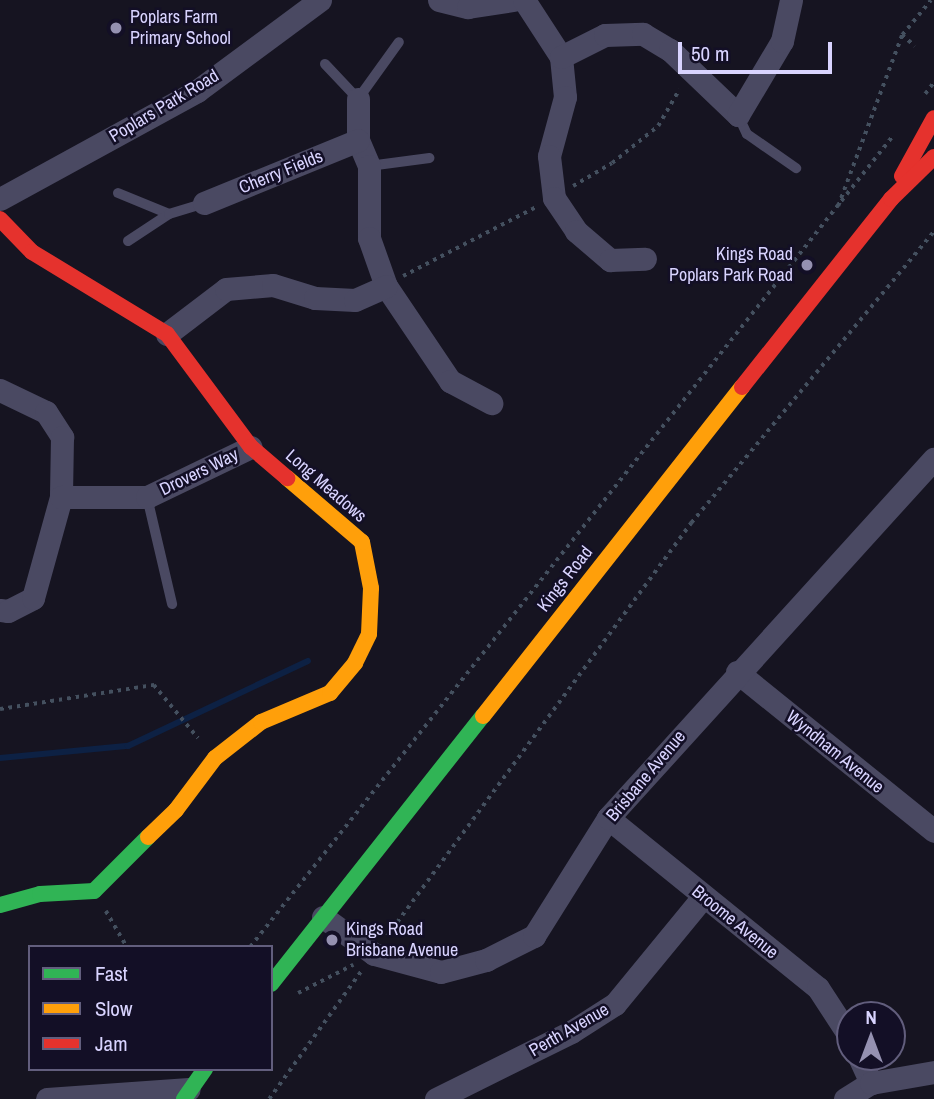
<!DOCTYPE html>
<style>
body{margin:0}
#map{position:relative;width:934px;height:1099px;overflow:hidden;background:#161421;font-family:"Archivo Narrow",sans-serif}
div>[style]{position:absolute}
.stream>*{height:6px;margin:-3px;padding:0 3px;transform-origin:3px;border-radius:3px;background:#0d2144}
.path>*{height:3.5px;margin-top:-1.75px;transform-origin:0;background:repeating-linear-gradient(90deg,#44505f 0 3.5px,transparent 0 8.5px)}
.lane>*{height:10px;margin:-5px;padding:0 5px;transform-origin:5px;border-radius:5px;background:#4a4962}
.street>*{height:23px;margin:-11.5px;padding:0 11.5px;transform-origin:11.5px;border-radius:11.5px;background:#4a4962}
.fast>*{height:16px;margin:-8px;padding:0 8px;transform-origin:8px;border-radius:8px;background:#30b455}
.slow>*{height:16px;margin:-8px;padding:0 8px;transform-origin:8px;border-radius:8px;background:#ff9f0a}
.jam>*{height:16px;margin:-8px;padding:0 8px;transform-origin:8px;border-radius:8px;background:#e5322d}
.dots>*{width:19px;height:19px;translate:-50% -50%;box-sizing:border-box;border:4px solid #130f26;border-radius:50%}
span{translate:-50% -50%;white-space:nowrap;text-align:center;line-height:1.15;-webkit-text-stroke:5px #130f26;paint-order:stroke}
.poi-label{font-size:18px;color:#d9d4ff}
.left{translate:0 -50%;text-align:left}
.right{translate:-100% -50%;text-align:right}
.street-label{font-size:18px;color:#d9d4ff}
.legend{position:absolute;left:28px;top:945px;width:245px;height:126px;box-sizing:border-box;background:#130f26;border:2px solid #625e7d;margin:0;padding:9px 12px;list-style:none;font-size:21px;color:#d9d4ff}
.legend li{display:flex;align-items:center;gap:14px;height:35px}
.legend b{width:35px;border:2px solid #625e7d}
.north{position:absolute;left:836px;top:1001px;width:70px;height:70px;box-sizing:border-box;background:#130f26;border:2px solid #625e7d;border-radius:50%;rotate:0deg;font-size:19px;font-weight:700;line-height:28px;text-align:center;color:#d9d4ff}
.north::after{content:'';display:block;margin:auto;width:24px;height:32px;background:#9591b1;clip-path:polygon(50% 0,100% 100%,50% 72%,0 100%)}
.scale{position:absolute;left:678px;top:42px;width:154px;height:32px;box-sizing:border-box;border:4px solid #d9d4ff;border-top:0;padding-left:9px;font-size:21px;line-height:24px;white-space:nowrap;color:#d9d4ff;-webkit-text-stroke:5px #130f26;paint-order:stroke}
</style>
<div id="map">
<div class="stream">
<i style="left:0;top:758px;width:129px;rotate:-5.4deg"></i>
<i style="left:128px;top:746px;width:199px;rotate:-25.3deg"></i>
</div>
<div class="path">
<i style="left:902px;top:35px;width:17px;rotate:40deg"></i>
<i style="left:925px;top:94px;width:15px;rotate:-53deg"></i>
<i style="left:573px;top:186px;width:45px;rotate:-30.5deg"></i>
<i style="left:612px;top:163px;width:59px;rotate:-38.8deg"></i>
<i style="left:658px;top:126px;width:42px;rotate:-59.7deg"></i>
<i style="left:838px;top:206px;width:183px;rotate:-69.5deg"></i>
<i style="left:902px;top:35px;width:45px;rotate:-50.4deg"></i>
<i style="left:403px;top:276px;width:150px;rotate:-27.4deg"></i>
<i style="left:0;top:709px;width:156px;rotate:-8.9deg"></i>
<i style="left:154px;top:685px;width:69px;rotate:50.3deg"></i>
<i style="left:106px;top:911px;width:42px;rotate:59.7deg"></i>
<i style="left:387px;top:936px;width:513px;rotate:-53.64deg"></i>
<i style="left:691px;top:523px;width:380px;rotate:-50.2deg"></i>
<i style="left:250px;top:947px;width:1034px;rotate:-51.6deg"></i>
<i style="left:298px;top:993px;width:62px;rotate:-27deg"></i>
<i style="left:269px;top:1099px;width:159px;rotate:-54.2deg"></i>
</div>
<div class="lane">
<i style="left:325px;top:64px;width:48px;rotate:46.7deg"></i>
<i style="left:358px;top:99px;width:70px;rotate:-54.3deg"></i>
<i style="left:738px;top:115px;width:21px;rotate:65deg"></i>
<i style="left:747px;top:134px;width:60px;rotate:34.8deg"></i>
<i style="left:369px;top:166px;width:61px;rotate:-7.6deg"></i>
<i style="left:118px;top:193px;width:55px;rotate:22.4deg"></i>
<i style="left:128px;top:241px;width:49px;rotate:-33.4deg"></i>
<i style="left:169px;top:214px;width:37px;rotate:-17deg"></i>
<i style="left:147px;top:497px;width:110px;rotate:76.8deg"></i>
</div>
<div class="street">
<i style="left:439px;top:0;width:30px;rotate:14deg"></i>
<i style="left:468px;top:7px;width:46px;rotate:-8.8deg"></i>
<i style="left:524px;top:0;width:68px;rotate:57deg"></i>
<i style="left:561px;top:57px;width:40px;rotate:84.3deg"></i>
<i style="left:565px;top:97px;width:61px;rotate:105.2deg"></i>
<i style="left:549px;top:156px;width:42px;rotate:83.2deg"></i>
<i style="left:554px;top:198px;width:40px;rotate:56deg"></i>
<i style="left:576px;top:231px;width:45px;rotate:40.5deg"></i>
<i style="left:610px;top:260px;width:35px;rotate:-2deg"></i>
<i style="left:561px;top:57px;width:49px;rotate:-26.6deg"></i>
<i style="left:605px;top:35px;width:38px;rotate:-2deg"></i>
<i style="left:643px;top:34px;width:31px;rotate:31deg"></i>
<i style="left:670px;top:50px;width:94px;rotate:43.7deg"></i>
<i style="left:738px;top:115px;width:86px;rotate:-59.3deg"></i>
<i style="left:782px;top:41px;width:42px;rotate:-77.6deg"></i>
<i style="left:358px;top:99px;width:41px;rotate:90deg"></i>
<i style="left:358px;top:140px;width:28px;rotate:67deg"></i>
<i style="left:369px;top:166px;width:72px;rotate:90deg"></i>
<i style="left:369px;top:238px;width:51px;rotate:70.5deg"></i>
<i style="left:386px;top:286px;width:115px;rotate:56deg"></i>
<i style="left:450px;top:381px;width:47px;rotate:28.2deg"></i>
<i style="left:0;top:199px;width:225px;rotate:-28.7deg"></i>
<i style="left:197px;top:91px;width:153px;rotate:-36.5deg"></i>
<i style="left:204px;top:203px;width:166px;rotate:-22.2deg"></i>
<i style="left:167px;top:334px;width:74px;rotate:-37.3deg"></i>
<i style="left:226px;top:289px;width:47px;rotate:-4.9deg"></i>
<i style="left:273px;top:285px;width:44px;rotate:17.2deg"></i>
<i style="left:315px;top:298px;width:40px;rotate:2.9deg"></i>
<i style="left:355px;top:300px;width:34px;rotate:-24deg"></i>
<i style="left:0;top:390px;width:51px;rotate:25.6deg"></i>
<i style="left:46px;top:412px;width:30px;rotate:57deg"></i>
<i style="left:62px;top:437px;width:60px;rotate:91deg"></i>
<i style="left:0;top:610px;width:8px;rotate:7deg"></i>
<i style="left:8px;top:611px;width:28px;rotate:-27deg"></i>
<i style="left:33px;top:598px;width:105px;rotate:-74.5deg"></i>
<i style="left:61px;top:497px;width:86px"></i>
<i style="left:147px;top:497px;width:115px;rotate:-25.7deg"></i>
<i style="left:737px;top:672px;width:253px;rotate:38.9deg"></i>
<i style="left:608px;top:818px;width:270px;rotate:39deg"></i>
<i style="left:818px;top:988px;width:59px;rotate:56.9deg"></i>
<i style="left:323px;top:917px;width:63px;rotate:36deg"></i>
<i style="left:374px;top:954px;width:69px;rotate:15deg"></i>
<i style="left:441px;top:972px;width:47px;rotate:-14.9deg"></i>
<i style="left:486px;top:960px;width:54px;rotate:-26.6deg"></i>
<i style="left:534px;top:936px;width:139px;rotate:-57.9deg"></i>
<i style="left:608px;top:818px;width:485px;rotate:-47.8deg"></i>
<i style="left:859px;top:1057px;width:29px;rotate:65deg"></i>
<i style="left:47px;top:1099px;width:142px;rotate:-4deg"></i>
<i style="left:436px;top:1099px;width:151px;rotate:-26.4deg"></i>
<i style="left:571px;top:1032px;width:52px;rotate:-32.5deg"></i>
<i style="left:615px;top:1004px;width:139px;rotate:-50.6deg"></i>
<i style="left:845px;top:1099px;width:31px;rotate:-32deg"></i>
<i style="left:871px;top:1083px;width:64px;rotate:-9.9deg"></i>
</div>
<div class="fast">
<i style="left:0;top:905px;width:41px;rotate:-15.4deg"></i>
<i style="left:40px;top:894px;width:54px;rotate:-3.2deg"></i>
<i style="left:94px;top:891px;width:76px;rotate:-45deg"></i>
<i style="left:271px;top:984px;width:342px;rotate:-51.7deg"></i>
<i style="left:184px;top:1099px;width:37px;rotate:-55deg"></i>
</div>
<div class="slow">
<i style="left:483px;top:716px;width:419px;rotate:-51.8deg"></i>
<i style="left:148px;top:837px;width:39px;rotate:-44deg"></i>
<i style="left:176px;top:810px;width:65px;rotate:-53.1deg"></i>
<i style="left:215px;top:758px;width:58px;rotate:-38deg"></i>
<i style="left:261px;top:722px;width:75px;rotate:-22.8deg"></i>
<i style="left:330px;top:693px;width:39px;rotate:-50deg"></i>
<i style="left:355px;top:663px;width:32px;rotate:-64deg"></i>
<i style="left:369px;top:634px;width:46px;rotate:-87.5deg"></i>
<i style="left:371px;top:588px;width:47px;rotate:-101.1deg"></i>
<i style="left:362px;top:542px;width:99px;rotate:-139.5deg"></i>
</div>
<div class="jam">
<i style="left:902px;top:176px;width:66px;rotate:-61.1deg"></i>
<i style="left:0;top:219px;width:46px;rotate:45.9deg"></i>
<i style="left:32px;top:252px;width:158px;rotate:31.3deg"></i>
<i style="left:167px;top:334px;width:141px;rotate:53.4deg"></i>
<i style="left:251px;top:447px;width:48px;rotate:40.7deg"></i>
<i style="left:742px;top:387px;width:240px;rotate:-51.6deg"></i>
<i style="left:891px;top:199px;width:60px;rotate:-44.3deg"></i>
</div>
<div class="dots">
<i style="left:116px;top:28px;background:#9591b1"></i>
<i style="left:807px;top:265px;background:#9591b1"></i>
<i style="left:332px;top:940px;background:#9591b1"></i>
</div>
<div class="poi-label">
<span class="left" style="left:130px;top:28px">Poplars Farm<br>Primary School</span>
<span class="right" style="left:793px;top:265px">Kings Road<br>Poplars Park Road</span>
<span class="left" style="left:346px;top:940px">Kings Road<br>Brisbane Avenue</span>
</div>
<div class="street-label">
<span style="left:164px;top:106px;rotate:-31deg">Poplars Park Road</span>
<span style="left:281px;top:172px;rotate:-22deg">Cherry Fields</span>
<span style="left:199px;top:472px;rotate:-26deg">Drovers Way</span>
<span style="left:326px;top:486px;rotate:41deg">Long Meadows</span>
<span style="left:565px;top:579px;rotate:-52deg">Kings Road</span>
<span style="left:835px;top:752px;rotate:39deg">Wyndham Avenue</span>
<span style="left:646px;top:776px;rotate:-50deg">Brisbane Avenue</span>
<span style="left:735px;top:922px;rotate:39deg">Broome Avenue</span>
<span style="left:569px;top:1030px;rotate:-30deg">Perth Avenue</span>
</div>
<ul class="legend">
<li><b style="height:9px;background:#30b455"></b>Fast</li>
<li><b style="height:9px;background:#ff9f0a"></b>Slow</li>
<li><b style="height:9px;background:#e5322d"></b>Jam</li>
</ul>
<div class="north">N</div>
<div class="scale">50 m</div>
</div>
